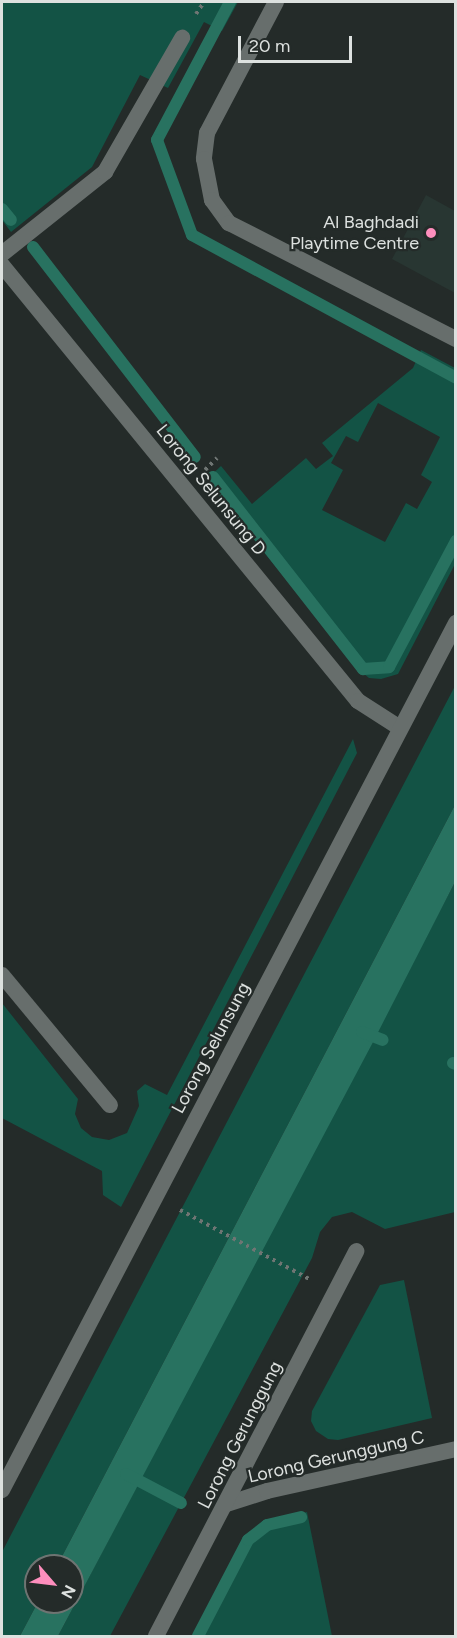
<!DOCTYPE html>
<style>
body{margin:0}
#map{position:relative;width:457px;height:1638px;overflow:hidden;background:#242b29;font-family:Figtree,sans-serif}
div>[style]{position:absolute}
.built>*{inset:0;background:#283632}
.green>*{inset:0;background:#135345}
.water>*{inset:0;background:#287260}
.stream>*{height:12px;margin:-6px;padding:0 6px;transform-origin:6px;border-radius:6px;background:#287260}
.path>*{height:4px;margin-top:-2px;transform-origin:0;background:repeating-linear-gradient(90deg,#6f7573 0 3px,transparent 0 7.5px)}
.service>*{height:16px;margin:-8px;padding:0 8px;transform-origin:8px;border-radius:8px;background:#676e6c}
.minor>*{height:16px;margin:-8px;padding:0 8px;transform-origin:8px;border-radius:8px;background:#676e6c}
.dots>*{width:16px;height:16px;translate:-50% -50%;box-sizing:border-box;border:3px solid #242b29;border-radius:50%}
span{translate:-50% -50%;white-space:nowrap;text-align:center;line-height:1.15;-webkit-text-stroke:4.5px #242b29;paint-order:stroke}
.poi-label{font-size:18px;color:#dde1df}
.right{translate:-100% -50%;text-align:right}
.street-label{font-size:18px;color:#dde1df}
.frame{position:absolute;inset:0;border:3px solid #dde1df;pointer-events:none}
.north{position:absolute;left:24px;top:1554px;width:60px;height:60px;box-sizing:border-box;background:#242b29;border:2px solid #6e7472;border-radius:50%;rotate:118deg;font-size:16px;font-weight:700;line-height:24px;text-align:center;color:#dde1df}
.north::after{content:'';display:block;margin:auto;width:21px;height:27px;background:#fe8ebd;clip-path:polygon(50% 0,100% 100%,50% 72%,0 100%)}
.scale{position:absolute;left:238px;top:36px;width:114px;height:27px;box-sizing:border-box;border:3px solid #dde1df;border-top:0;padding-left:8px;font-size:18px;line-height:21px;white-space:nowrap;color:#dde1df;-webkit-text-stroke:4px #242b29;paint-order:stroke}
</style>
<div id="map">
<div class="built">
<i style="clip-path:polygon(426px 195px,455px 211px,455px 293px,392px 259px)"></i>
</div>
<div class="green">
<i style="clip-path:polygon(2px 2px,238px 2px,222px 31px,204px 22px,168px 88px,140px 75px,92px 167px,11px 232px,2px 220px)"></i>
<i style="clip-path:polygon(evenodd,421px 350px,455px 368px,455px 564px,398px 674px,381px 679px,369px 678px,358px 669px,206px 480px,221px 466px,252px 504px,306px 458px,316px 469px,333px 456px,322px 443px,413px 368px,421px 350px,378px 403px,440px 437px,421px 475px,432px 482px,417px 509px,406px 503px,385px 542px,322px 510px,343px 470px,331px 463px,346px 436px,358px 442px,378px 403px)"></i>
<i style="clip-path:polygon(455px 686px,455px 805px,57px 1566px,36px 1566px,36px 1602px,38px 1602px,20px 1636px,2px 1636px,2px 1552px)"></i>
<i style="clip-path:polygon(353px 739px,357px 753px,121px 1207px,103px 1195px,102px 1171px,2px 1118px,2px 1003px,78px 1099px,75px 1114px,81px 1128px,92px 1137px,109px 1140px,127px 1133px,139px 1106px,137px 1091px,145px 1084px,167px 1095px)"></i>
<i style="clip-path:polygon(455px 882px,455px 1212px,385px 1229px,352px 1212px,332px 1217px,320px 1232px,312px 1258px,110px 1636px,58px 1636px)"></i>
<i style="clip-path:polygon(404px 1280px,432px 1418px,338px 1440px,328px 1439px,316px 1431px,311px 1421px,312px 1411px,380px 1285px)"></i>
<i style="clip-path:polygon(307px 1512px,332px 1636px,195px 1636px,247px 1537px,270px 1522px)"></i>
</div>
<div class="water">
<i style="clip-path:polygon(455px 805px,455px 882px,372px 1044px,58px 1636px,20px 1636px,38px 1602px,72px 1602px,72px 1566px,57px 1566px)"></i>
</div>
<div class="stream">
<i style="left:230px;top:2px;width:156px;rotate:117.9deg"></i>
<i style="left:157px;top:140px;width:101px;rotate:69.8deg"></i>
<i style="left:192px;top:235px;width:300px;rotate:28.4deg"></i>
<i style="left:2px;top:209px;width:14px;rotate:51deg"></i>
<i style="left:33px;top:247px;width:265px;rotate:52.4deg"></i>
<i style="left:213px;top:477px;width:244px;rotate:52deg"></i>
<i style="left:363px;top:669px;width:26px;rotate:-4deg"></i>
<i style="left:389px;top:667px;width:143px;rotate:-62deg"></i>
<i style="left:362px;top:1032px;width:22px;rotate:21deg"></i>
<i style="left:453px;top:1063px;width:3px;rotate:18deg"></i>
<i style="left:126px;top:1474px;width:62px;rotate:27.8deg"></i>
<i style="left:198px;top:1636px;width:108px;rotate:-62.5deg"></i>
<i style="left:248px;top:1540px;width:24px;rotate:-38deg"></i>
<i style="left:267px;top:1525px;width:35px;rotate:-13deg"></i>
</div>
<div class="path">
<i style="left:196px;top:14px;width:14px;rotate:-56deg"></i>
<i style="left:205px;top:470px;width:17px;rotate:-45deg"></i>
<i style="left:180px;top:1210px;width:146px;rotate:28.1deg"></i>
</div>
<div class="service">
<i style="left:2px;top:254px;width:132px;rotate:-38.5deg"></i>
<i style="left:105px;top:172px;width:155px;rotate:-60.1deg"></i>
</div>
<div class="minor">
<i style="left:276px;top:2px;width:148px;rotate:117.8deg"></i>
<i style="left:207px;top:133px;width:26px;rotate:97deg"></i>
<i style="left:204px;top:159px;width:42px;rotate:79deg"></i>
<i style="left:212px;top:200px;width:29px;rotate:54deg"></i>
<i style="left:229px;top:223px;width:255px;rotate:27.1deg"></i>
<i style="left:2px;top:265px;width:563px;rotate:50.77deg"></i>
<i style="left:358px;top:701px;width:50px;rotate:32.7deg"></i>
<i style="left:2px;top:975px;width:169px;rotate:50.3deg"></i>
<i style="left:2px;top:1490px;width:979px;rotate:-62.36deg"></i>
<i style="left:227px;top:1504px;width:42px;rotate:-18deg"></i>
<i style="left:267px;top:1491px;width:194px;rotate:-12.5deg"></i>
<i style="left:156px;top:1636px;width:434px;rotate:-62.5deg"></i>
</div>
<div class="dots">
<i style="left:431px;top:233px;background:#fe8ebd"></i>
</div>
<div class="poi-label">
<span class="right" style="left:419px;top:233px">Al Baghdadi<br>Playtime Centre</span>
</div>
<div class="street-label">
<span style="left:211px;top:490px;rotate:51deg">Lorong Selunsung D</span>
<span style="left:211px;top:1048px;rotate:-62deg">Lorong Selunsung</span>
<span style="left:240px;top:1435px;rotate:-63deg">Lorong Gerunggung</span>
<span style="left:336px;top:1457px;rotate:-13deg">Lorong Gerunggung C</span>
</div>
<div class="frame"></div>
<div class="north">N</div>
<div class="scale">20 m</div>
</div>
